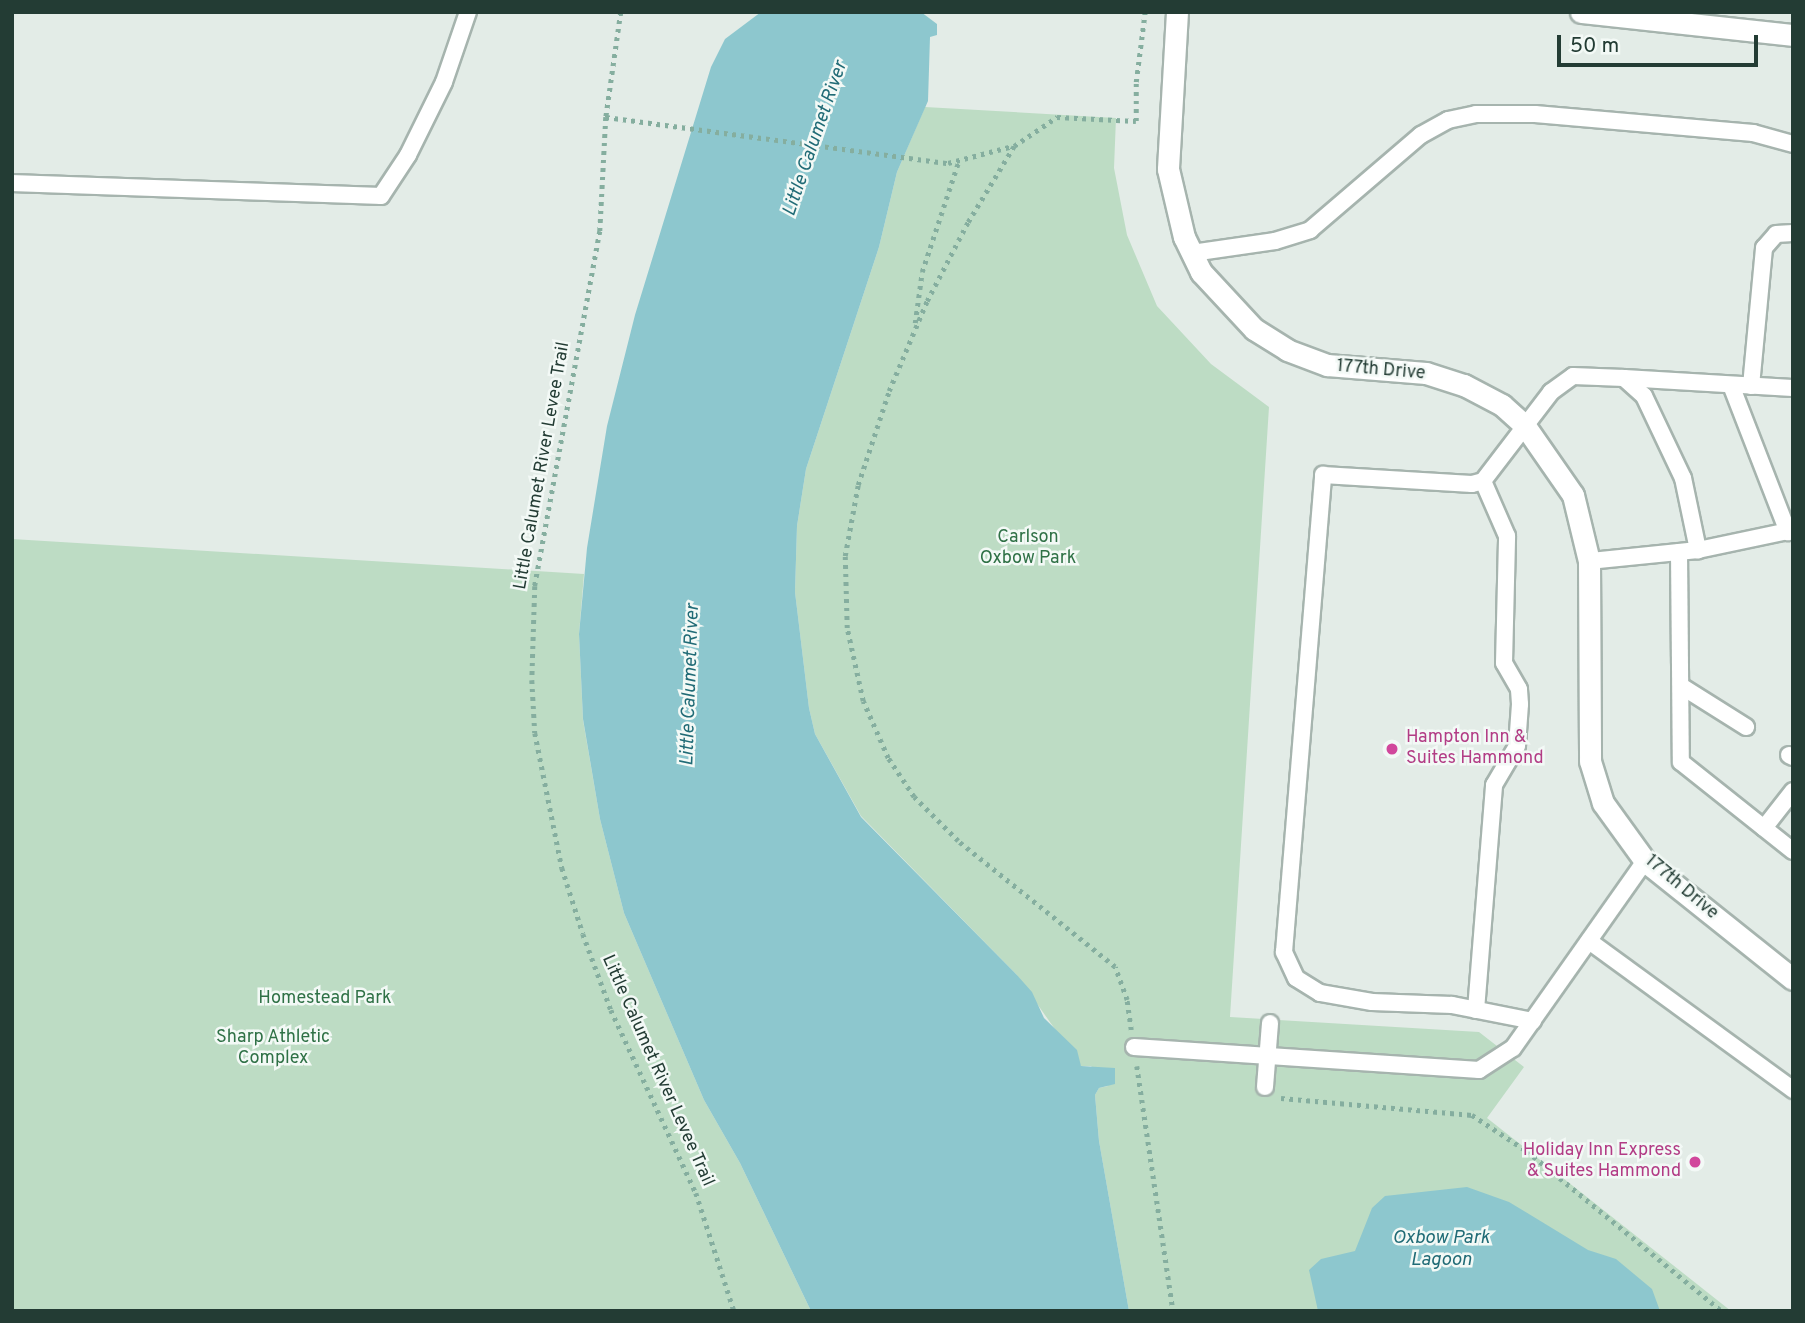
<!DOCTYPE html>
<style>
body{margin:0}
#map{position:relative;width:1805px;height:1323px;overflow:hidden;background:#e3ece7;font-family:Overpass,sans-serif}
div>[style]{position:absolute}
.green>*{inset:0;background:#bddcc4}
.water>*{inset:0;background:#8dc7ce}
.path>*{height:4.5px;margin-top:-2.25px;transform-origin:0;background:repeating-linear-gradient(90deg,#85ae9f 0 3.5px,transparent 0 8.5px)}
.roads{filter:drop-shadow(2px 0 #a6b4ae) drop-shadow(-2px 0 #a6b4ae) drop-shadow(0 2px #a6b4ae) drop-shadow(0 -2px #a6b4ae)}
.service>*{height:16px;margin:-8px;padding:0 8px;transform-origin:8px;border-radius:8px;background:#fff}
.tertiary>*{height:21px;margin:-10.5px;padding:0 10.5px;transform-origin:10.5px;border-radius:10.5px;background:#fff}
.secondary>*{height:21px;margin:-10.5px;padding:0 10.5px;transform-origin:10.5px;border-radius:10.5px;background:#fff}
.dots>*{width:19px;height:19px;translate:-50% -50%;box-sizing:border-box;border:4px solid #f3f9f6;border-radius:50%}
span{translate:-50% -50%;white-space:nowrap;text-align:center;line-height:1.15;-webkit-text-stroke:5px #f3f9f6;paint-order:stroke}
.street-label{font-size:18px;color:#233c34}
.park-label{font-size:18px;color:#2f7146}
.hotel-label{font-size:18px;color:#b23c85}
.left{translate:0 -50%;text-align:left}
.right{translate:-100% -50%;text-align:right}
.water-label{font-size:19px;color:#206b76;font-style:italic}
.frame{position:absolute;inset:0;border:14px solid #233c34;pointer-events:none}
.scale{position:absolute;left:1557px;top:35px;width:201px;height:32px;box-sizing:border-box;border:4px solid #233c34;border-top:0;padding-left:9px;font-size:21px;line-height:24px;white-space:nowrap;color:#233c34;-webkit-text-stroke:5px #f3f9f6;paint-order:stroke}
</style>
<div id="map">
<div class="green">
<i style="clip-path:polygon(925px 107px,1116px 118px,1114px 168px,1127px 235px,1157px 306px,1211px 364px,1269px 407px,1230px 1017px,1479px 1032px,1524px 1067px,1487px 1118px,1731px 1311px,1129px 1311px,1099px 1141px,1095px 1095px,1099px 1088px,1108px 1086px,1091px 1066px,1081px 1066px,1016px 974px,861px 816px,815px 734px,809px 708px,795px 592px,797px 526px,806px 469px,879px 247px,897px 172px)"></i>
<i style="clip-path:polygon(12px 539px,584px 574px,579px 634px,583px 720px,600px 819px,624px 913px,704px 1100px,740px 1163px,811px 1311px,12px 1311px)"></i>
</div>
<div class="water">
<i style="clip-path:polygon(761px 12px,921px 12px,937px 24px,937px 35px,930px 37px,928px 101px,897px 172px,879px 247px,806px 469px,797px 526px,795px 592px,809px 708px,815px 734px,861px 817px,1016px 974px,1032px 992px,1044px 1018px,1077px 1050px,1081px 1066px,1115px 1068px,1115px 1084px,1099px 1088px,1095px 1095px,1099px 1141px,1129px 1311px,811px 1311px,740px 1163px,704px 1100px,624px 913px,600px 819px,583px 719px,579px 634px,587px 548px,607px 426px,635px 315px,711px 67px,725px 39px)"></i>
<i style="clip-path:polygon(1467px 1187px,1509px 1202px,1588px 1250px,1616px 1259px,1652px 1289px,1660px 1311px,1318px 1311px,1309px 1270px,1321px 1259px,1355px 1251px,1372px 1208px,1385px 1196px)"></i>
</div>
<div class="path">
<i style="left:621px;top:12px;width:106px;rotate:98.1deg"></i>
<i style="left:606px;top:117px;width:114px;rotate:93deg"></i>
<i style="left:600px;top:231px;width:361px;rotate:100.4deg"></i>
<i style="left:535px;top:586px;width:94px;rotate:91.8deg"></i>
<i style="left:532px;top:680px;width:53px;rotate:86.8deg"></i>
<i style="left:535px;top:733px;width:138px;rotate:78.7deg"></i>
<i style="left:562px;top:868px;width:69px;rotate:72.3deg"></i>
<i style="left:583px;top:934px;width:81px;rotate:69.8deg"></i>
<i style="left:611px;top:1010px;width:202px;rotate:65.1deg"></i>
<i style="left:696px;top:1193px;width:124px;rotate:72.1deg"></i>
<i style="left:606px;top:117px;width:345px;rotate:7.7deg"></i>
<i style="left:948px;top:163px;width:67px;rotate:-14.7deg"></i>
<i style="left:915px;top:323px;width:51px;rotate:-82.2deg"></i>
<i style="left:922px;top:272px;width:118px;rotate:-71.7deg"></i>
<i style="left:1131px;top:1030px;width:30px;rotate:-98deg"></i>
<i style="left:1127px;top:1000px;width:35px;rotate:-110deg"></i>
<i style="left:1115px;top:967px;width:201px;rotate:-141.3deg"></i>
<i style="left:958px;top:841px;width:62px;rotate:-135deg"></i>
<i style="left:914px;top:797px;width:47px;rotate:-123.7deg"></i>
<i style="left:888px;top:758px;width:62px;rotate:-113.7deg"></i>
<i style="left:863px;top:701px;width:75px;rotate:-102.4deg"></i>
<i style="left:847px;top:628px;width:72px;rotate:-91.6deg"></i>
<i style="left:845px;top:556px;width:72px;rotate:-79.6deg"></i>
<i style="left:858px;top:485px;width:99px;rotate:-71.7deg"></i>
<i style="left:889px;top:391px;width:98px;rotate:-67.1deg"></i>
<i style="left:927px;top:301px;width:89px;rotate:-62.6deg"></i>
<i style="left:968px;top:222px;width:89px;rotate:-58.8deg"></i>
<i style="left:1014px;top:146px;width:52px;rotate:-34deg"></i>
<i style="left:1057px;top:117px;width:79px;rotate:2.9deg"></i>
<i style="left:1136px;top:121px;width:39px;rotate:-90deg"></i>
<i style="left:1136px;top:82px;width:71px;rotate:-82.7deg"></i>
<i style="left:1137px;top:1066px;width:248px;rotate:81.6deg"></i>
<i style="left:1281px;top:1098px;width:192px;rotate:5.1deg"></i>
<i style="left:1472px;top:1115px;width:66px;rotate:33.2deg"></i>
<i style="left:1527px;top:1151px;width:252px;rotate:39.4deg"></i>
</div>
<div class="roads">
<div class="service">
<i style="left:12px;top:183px;width:369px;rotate:2deg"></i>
<i style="left:381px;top:196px;width:49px;rotate:-56.6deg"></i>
<i style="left:408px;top:155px;width:81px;rotate:-63.7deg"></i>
<i style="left:444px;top:82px;width:74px;rotate:-71.1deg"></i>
<i style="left:1192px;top:253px;width:84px;rotate:-8.2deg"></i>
<i style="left:1275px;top:241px;width:37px;rotate:-17deg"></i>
<i style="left:1310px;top:230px;width:146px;rotate:-40.6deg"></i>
<i style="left:1421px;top:135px;width:31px;rotate:-29deg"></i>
<i style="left:1448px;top:120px;width:29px;rotate:-12deg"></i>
<i style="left:1476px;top:114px;width:59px"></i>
<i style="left:1535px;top:114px;width:219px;rotate:5deg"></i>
<i style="left:1753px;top:133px;width:41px;rotate:15.4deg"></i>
<i style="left:1624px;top:378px;width:169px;rotate:3.4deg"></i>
<i style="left:1731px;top:385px;width:158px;rotate:68.8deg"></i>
<i style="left:1751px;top:386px;width:139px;rotate:-84.6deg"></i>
<i style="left:1764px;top:248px;width:18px;rotate:-49deg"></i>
<i style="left:1776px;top:234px;width:17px;rotate:-3deg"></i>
<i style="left:1698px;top:550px;width:97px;rotate:-11.9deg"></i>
<i style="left:1679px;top:552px;width:210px;rotate:89.5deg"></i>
<i style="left:1681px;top:762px;width:143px;rotate:38.5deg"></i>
<i style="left:1681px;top:686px;width:77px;rotate:32.2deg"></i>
<i style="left:1789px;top:755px;width:4px;rotate:27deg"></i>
<i style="left:1764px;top:828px;width:47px;rotate:-51.9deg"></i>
<i style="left:1589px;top:941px;width:253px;rotate:36.1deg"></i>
<i style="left:1476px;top:1010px;width:226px;rotate:-85.4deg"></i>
<i style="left:1494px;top:785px;width:45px;rotate:-59.5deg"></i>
<i style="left:1517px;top:746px;width:42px;rotate:-85.9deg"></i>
<i style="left:1520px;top:704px;width:15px;rotate:-94deg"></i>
<i style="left:1519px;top:689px;width:30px;rotate:-120deg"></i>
<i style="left:1504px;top:663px;width:127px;rotate:-88.6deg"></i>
<i style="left:1507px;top:536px;width:60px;rotate:-113.6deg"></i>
<i style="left:1533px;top:1021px;width:83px;rotate:-168.8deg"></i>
<i style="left:1452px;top:1005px;width:80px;rotate:-177.9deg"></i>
<i style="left:1372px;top:1002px;width:53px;rotate:-170.2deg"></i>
<i style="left:1320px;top:993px;width:28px;rotate:-148deg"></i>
<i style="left:1296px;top:978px;width:29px;rotate:-115deg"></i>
<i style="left:1284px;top:952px;width:479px;rotate:-85.3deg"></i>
<i style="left:1323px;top:475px;width:149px;rotate:3.5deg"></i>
<i style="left:1472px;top:484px;width:11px;rotate:-15deg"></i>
<i style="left:1483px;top:481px;width:112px;rotate:-52.6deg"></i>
<i style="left:1551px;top:392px;width:27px;rotate:-36deg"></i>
<i style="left:1573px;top:376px;width:51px;rotate:2.2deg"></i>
<i style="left:1624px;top:378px;width:27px;rotate:42deg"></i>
<i style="left:1644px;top:396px;width:91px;rotate:64.6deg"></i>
<i style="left:1683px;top:478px;width:74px;rotate:78.2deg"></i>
<i style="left:1698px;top:550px;width:110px;rotate:174.2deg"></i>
<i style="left:1134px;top:1047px;width:346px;rotate:3.8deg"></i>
<i style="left:1479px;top:1070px;width:40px;rotate:-32.9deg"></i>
<i style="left:1513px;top:1048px;width:229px;rotate:-54.8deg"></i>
<i style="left:1265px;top:1087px;width:64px;rotate:-85.5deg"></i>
</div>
<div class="tertiary">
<i style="left:1177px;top:12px;width:157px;rotate:93.3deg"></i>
<i style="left:1168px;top:169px;width:70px;rotate:76.8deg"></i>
<i style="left:1184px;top:237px;width:39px;rotate:64deg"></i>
<i style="left:1201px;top:272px;width:78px;rotate:47.1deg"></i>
<i style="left:1254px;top:329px;width:39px;rotate:32deg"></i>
<i style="left:1287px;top:350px;width:43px;rotate:20.6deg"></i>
<i style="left:1327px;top:365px;width:99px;rotate:4.6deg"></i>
<i style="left:1426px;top:373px;width:40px;rotate:18deg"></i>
<i style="left:1464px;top:385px;width:43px;rotate:27.8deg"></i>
<i style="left:1502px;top:405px;width:31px;rotate:42deg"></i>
<i style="left:1525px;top:426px;width:84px;rotate:55.2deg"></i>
<i style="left:1573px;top:495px;width:68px;rotate:76.4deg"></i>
<i style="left:1589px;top:561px;width:200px;rotate:89.7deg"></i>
<i style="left:1590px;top:761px;width:44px;rotate:72.8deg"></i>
<i style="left:1603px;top:803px;width:72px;rotate:54.1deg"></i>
<i style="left:1645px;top:861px;width:189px;rotate:38.6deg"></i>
</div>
<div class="secondary">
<i style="left:1581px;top:12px;width:213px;rotate:6.2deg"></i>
</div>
</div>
<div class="dots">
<i style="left:1392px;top:749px;background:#d1479c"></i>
<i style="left:1695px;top:1162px;background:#d1479c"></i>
</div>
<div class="street-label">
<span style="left:1381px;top:371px;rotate:5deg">177th Drive</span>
<span style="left:543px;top:466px;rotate:-80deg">Little Calumet River Levee Trail</span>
<span style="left:1681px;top:888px;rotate:40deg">177th Drive</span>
<span style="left:657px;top:1071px;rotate:66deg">Little Calumet River Levee Trail</span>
</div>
<div class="park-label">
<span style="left:1028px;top:549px">Carlson<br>Oxbow Park</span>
<span style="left:325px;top:999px">Homestead Park</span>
<span style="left:273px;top:1049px">Sharp Athletic<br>Complex</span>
</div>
<div class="hotel-label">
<span class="left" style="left:1406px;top:749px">Hampton Inn &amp;<br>Suites Hammond</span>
<span class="right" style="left:1681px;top:1162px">Holiday Inn Express<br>&amp; Suites Hammond</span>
</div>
<div class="water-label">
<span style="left:816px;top:139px;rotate:-71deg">Little Calumet River</span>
<span style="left:691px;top:685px;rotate:-88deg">Little Calumet River</span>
<span style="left:1441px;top:1250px">Oxbow Park<br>Lagoon</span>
</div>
<div class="frame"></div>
<div class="scale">50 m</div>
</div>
